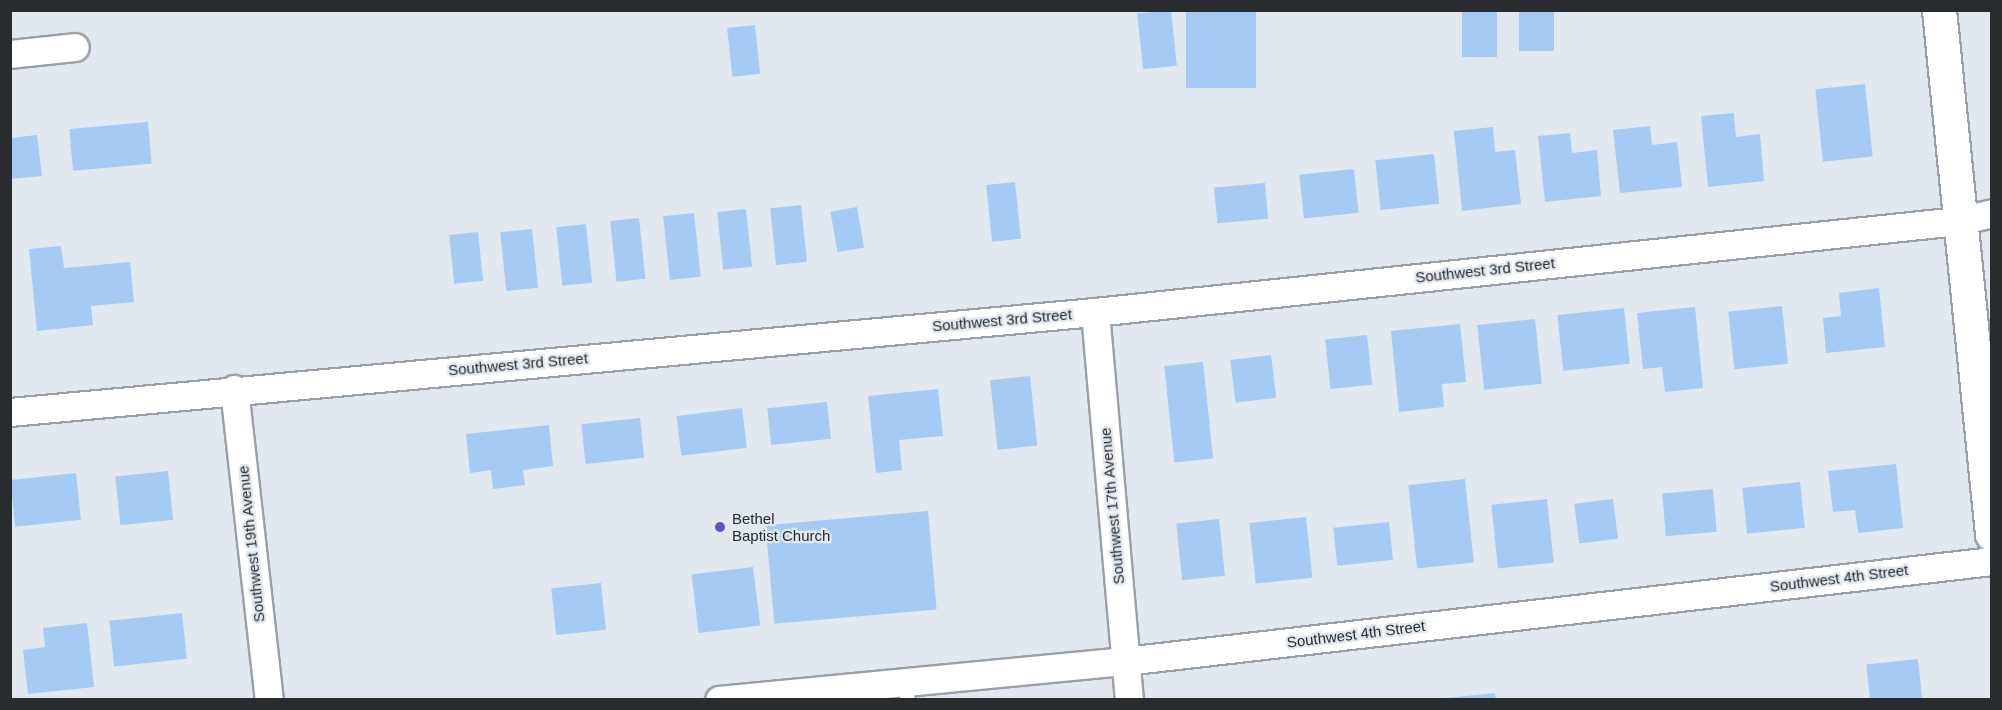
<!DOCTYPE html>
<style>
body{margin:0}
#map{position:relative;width:2002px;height:710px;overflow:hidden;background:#e1e8ef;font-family:Arial,sans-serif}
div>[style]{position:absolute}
.building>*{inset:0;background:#a5cbf5;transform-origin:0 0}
.roads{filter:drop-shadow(2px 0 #9aa0a7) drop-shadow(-2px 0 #9aa0a7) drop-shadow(0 2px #9aa0a7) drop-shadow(0 -2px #9aa0a7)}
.service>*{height:14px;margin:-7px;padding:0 7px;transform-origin:7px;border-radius:7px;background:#fff}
.minor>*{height:27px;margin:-13.5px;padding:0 13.5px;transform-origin:13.5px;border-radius:13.5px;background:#fff}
.secondary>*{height:33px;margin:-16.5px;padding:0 16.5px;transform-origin:16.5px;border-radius:16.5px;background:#fff}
.dots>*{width:16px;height:16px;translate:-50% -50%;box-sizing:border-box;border:3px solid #e1e8ef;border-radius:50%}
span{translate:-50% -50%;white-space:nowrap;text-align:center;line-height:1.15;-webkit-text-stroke:4.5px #e1e8ef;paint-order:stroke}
.street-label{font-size:15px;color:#292c2e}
.poi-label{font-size:15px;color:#292c2e}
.left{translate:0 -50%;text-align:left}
.frame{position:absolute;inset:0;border:12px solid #292c2e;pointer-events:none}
</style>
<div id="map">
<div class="building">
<i style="left:1171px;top:10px;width:56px;height:34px;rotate:84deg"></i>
<i style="left:1186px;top:10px;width:70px;height:78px"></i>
<i style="left:1462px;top:10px;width:35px;height:47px"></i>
<i style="left:1519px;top:10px;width:35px;height:41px"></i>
<i style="left:755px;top:25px;width:49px;height:28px;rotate:84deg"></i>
<i style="left:1865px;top:84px;width:73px;height:50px;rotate:84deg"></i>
<i style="clip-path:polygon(1734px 113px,1736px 137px,1760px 134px,1764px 181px,1708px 187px,1701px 116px)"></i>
<i style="left:148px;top:122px;width:42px;height:79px;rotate:85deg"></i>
<i style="clip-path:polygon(1650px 126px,1652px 145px,1677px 142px,1682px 187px,1620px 193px,1613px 130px)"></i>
<i style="clip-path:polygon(1493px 127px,1495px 152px,1515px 150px,1521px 204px,1462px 211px,1454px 131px)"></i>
<i style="clip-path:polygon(1570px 133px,1572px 153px,1597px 150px,1601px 196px,1545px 202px,1538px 136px)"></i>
<i style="clip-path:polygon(37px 135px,42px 176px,10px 179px,10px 138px)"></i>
<i style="left:1434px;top:154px;width:50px;height:59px;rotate:84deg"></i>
<i style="left:1354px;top:169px;width:44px;height:55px;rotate:84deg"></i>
<i style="left:1015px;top:182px;width:57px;height:29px;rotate:84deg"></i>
<i style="left:1265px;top:183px;width:36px;height:51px;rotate:85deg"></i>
<i style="left:801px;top:205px;width:57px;height:31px;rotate:84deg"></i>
<i style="left:857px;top:207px;width:41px;height:27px;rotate:80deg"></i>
<i style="left:746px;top:209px;width:58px;height:29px;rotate:84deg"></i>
<i style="left:694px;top:213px;width:64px;height:31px;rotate:84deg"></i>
<i style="left:639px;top:218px;width:61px;height:29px;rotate:84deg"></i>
<i style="left:586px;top:224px;width:59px;height:30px;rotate:84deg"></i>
<i style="left:532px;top:229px;width:59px;height:32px;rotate:84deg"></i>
<i style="left:478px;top:232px;width:49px;height:29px;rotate:84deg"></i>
<i style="clip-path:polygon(61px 246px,64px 268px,130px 262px,134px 302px,91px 306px,93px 325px,37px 331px,29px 249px)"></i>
<i style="clip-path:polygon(1879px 288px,1885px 347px,1826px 353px,1823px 318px,1841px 316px,1839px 293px)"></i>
<i style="left:1782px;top:306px;width:58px;height:54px;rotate:84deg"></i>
<i style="clip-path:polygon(1695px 307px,1703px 388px,1665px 392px,1662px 367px,1643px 369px,1637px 313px)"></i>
<i style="left:1624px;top:308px;width:56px;height:67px;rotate:84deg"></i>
<i style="left:1535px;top:319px;width:65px;height:58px;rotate:84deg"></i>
<i style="clip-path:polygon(1460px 324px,1466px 382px,1442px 384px,1444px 407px,1399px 412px,1391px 331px)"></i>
<i style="left:1367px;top:335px;width:50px;height:42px;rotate:84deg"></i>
<i style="left:1271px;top:355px;width:43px;height:41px;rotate:83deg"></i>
<i style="left:1203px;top:362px;width:97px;height:39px;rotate:84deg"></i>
<i style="left:1030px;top:376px;width:70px;height:40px;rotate:84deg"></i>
<i style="clip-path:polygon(938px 389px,943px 436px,899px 440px,902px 470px,876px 473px,868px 396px)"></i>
<i style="left:827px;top:402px;width:37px;height:60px;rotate:84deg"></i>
<i style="left:742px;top:408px;width:40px;height:66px;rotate:83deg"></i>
<i style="left:640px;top:418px;width:40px;height:59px;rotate:84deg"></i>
<i style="clip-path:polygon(549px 425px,553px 466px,523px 470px,525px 485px,493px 489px,491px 470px,470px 473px,466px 434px)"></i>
<i style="clip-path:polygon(1896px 464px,1903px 528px,1858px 533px,1855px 510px,1833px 512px,1828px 471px)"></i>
<i style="left:168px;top:471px;width:49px;height:53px;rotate:84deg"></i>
<i style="left:76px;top:473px;width:47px;height:66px;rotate:84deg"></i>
<i style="left:1465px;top:479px;width:84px;height:57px;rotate:84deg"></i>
<i style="left:1800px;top:482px;width:46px;height:58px;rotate:84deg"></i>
<i style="left:1713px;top:489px;width:43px;height:51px;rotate:85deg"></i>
<i style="left:1547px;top:499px;width:64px;height:56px;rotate:84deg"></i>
<i style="left:1613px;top:499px;width:40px;height:39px;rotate:83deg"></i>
<i style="left:928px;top:511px;width:99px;height:163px;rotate:85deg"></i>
<i style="left:1306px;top:517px;width:61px;height:57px;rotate:84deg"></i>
<i style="left:1219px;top:519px;width:57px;height:43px;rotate:84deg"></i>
<i style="left:1389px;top:522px;width:38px;height:56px;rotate:84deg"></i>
<i style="left:753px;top:567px;width:59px;height:62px;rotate:83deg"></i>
<i style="left:601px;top:583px;width:47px;height:50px;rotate:84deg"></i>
<i style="left:182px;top:613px;width:46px;height:73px;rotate:84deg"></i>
<i style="clip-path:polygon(87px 623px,94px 687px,28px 694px,23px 650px,45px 647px,43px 628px)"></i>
<i style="left:1918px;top:659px;width:41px;height:52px;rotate:84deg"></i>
<i style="clip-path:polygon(1495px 693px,1496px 700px,1446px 700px,1446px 698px)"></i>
</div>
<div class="roads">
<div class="service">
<i style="left:905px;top:682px;width:18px;rotate:81deg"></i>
</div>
<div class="minor">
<i style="left:10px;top:54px;width:65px;rotate:-6.1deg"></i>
<i style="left:1095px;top:312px;width:389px;rotate:85deg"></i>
<i style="left:234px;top:389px;width:313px;rotate:83.6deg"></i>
<i style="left:10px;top:412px;width:1090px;rotate:-5.27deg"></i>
<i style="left:1095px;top:312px;width:868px;rotate:-6.02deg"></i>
<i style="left:1958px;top:221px;width:35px;rotate:-13deg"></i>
<i style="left:719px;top:700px;width:408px;rotate:-5.5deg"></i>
<i style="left:1125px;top:661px;width:873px;rotate:-6.58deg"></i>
</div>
<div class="secondary">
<i style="left:1939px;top:10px;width:527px;rotate:84.22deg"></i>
</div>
</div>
<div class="dots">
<i style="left:720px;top:527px;background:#694bc4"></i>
</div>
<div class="street-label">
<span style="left:1485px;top:270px;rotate:-6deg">Southwest 3rd Street</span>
<span style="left:1002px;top:320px;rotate:-5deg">Southwest 3rd Street</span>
<span style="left:518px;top:364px;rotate:-5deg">Southwest 3rd Street</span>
<span style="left:1112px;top:506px;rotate:-95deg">Southwest 17th Avenue</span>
<span style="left:251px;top:544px;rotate:-96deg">Southwest 19th Avenue</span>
<span style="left:1839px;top:578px;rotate:-7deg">Southwest 4th Street</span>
<span style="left:1356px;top:634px;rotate:-7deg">Southwest 4th Street</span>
</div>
<div class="poi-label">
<span class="left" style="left:732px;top:527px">Bethel<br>Baptist Church</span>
</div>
<div class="frame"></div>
</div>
